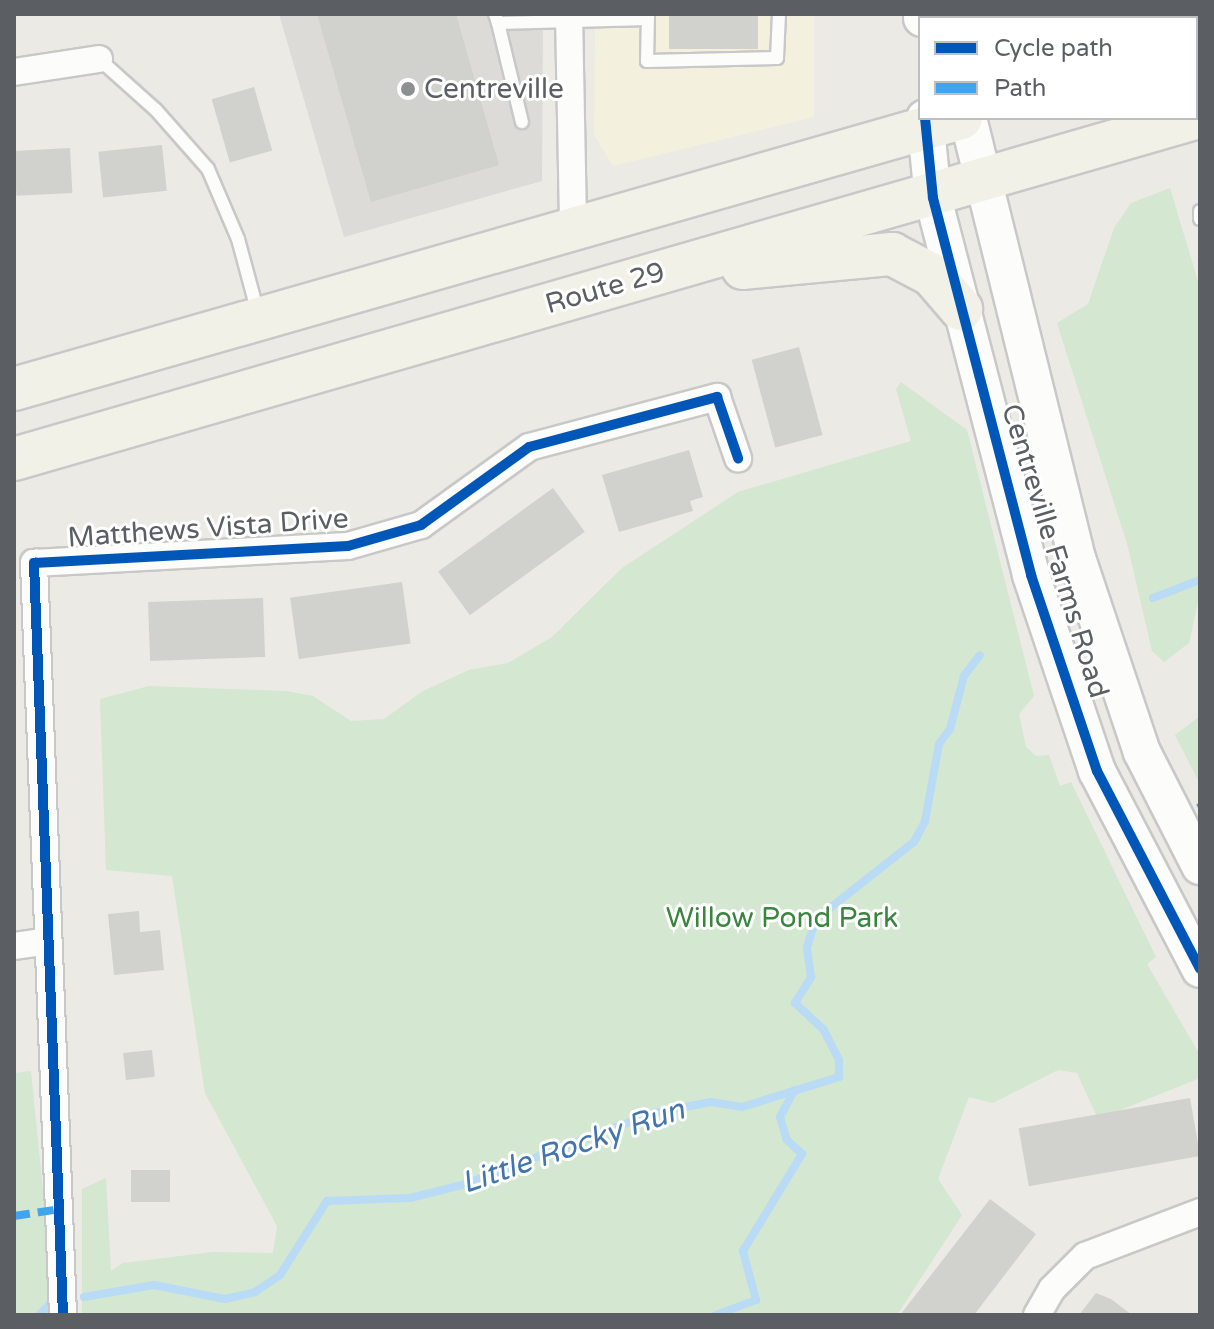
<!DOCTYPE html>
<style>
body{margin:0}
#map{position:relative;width:1214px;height:1329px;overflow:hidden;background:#ebeae5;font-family:"Varela Round",sans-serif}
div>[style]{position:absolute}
.commercial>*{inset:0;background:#f4f0de}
.industrial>*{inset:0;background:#dcdbd7}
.green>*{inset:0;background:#d3e7d1}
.stream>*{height:8px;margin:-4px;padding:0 4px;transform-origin:4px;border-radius:4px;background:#badbf5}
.building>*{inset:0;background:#d1d1ce;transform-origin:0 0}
.roads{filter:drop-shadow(2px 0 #c8c8c8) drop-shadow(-2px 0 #c8c8c8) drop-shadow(0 2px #c8c8c8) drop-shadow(0 -2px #c8c8c8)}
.lane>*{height:12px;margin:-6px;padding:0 6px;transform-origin:6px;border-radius:6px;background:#fcfcfb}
.street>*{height:26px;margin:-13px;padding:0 13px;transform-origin:13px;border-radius:13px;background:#fcfcfb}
.secondary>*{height:36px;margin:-18px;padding:0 18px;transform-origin:18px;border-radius:18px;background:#fcfcfb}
.primary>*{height:42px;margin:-21px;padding:0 21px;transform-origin:21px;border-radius:21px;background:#f2f1e8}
.quiet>*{height:8px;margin-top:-4px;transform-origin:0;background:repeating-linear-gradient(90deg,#40a5ee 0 16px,transparent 0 24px)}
.cycleway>*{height:10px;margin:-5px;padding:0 5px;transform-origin:5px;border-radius:5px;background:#0057b8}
.dots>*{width:22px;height:22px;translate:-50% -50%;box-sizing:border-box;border:4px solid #fff;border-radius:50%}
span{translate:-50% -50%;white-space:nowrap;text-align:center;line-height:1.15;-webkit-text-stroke:6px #fff;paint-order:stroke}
.poi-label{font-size:28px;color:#5b5f63}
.left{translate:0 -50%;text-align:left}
.street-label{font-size:28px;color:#5b5f63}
.park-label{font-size:28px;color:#38853d}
.water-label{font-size:30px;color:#4275ae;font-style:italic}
.frame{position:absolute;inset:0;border:16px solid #5b5f63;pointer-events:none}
.legend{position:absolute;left:918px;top:16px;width:280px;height:104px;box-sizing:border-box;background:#fff;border:2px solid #bdbfc1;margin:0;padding:10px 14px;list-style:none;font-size:24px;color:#5b5f63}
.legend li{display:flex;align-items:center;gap:16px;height:40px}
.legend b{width:40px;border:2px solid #bdbfc1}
</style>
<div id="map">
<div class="commercial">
<i style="clip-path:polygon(595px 14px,814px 14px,814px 117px,613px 166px,594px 135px)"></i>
</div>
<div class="industrial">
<i style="clip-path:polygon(279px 14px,543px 14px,542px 181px,344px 237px)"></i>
</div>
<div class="green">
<i style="clip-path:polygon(1170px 188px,1200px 288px,1200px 593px,1189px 643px,1164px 662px,1152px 651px,1128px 547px,1057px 323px,1088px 304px,1114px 228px,1131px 203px)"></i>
<i style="clip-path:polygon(901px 382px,967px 430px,1034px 696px,1019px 714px,1026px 747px,1036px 756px,1049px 755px,1060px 786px,1071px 782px,1156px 957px,1147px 964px,1200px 1055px,1200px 1078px,1098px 1119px,1077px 1073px,1058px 1070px,993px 1103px,969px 1097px,938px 1179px,962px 1215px,897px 1315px,82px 1315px,82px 1189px,106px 1178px,111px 1271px,123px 1263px,213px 1252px,273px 1253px,277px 1226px,205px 1093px,172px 876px,106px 870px,100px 699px,149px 686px,286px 691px,313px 696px,351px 721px,384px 719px,423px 691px,469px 670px,508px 663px,552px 637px,622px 568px,738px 492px,911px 441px,896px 389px)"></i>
<i style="clip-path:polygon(1200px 716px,1200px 784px,1175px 735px)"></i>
<i style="clip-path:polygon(31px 1071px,51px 1271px,49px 1315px,14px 1315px,14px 1073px)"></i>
</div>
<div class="stream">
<i style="left:1153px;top:598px;width:50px;rotate:-21deg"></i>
<i style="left:84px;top:1297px;width:71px;rotate:-9.7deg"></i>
<i style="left:154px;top:1285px;width:72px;rotate:11.2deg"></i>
<i style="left:225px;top:1299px;width:31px;rotate:-13deg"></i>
<i style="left:255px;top:1292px;width:30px;rotate:-34deg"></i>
<i style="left:280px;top:1275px;width:88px;rotate:-57.6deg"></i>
<i style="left:327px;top:1201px;width:83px;rotate:-2.1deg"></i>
<i style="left:410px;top:1198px;width:54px;rotate:-14deg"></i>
<i style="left:462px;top:1185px;width:205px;rotate:-20.6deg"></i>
<i style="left:654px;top:1113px;width:58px;rotate:-10.9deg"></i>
<i style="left:711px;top:1102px;width:31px;rotate:9deg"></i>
<i style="left:742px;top:1107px;width:102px;rotate:-17.2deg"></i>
<i style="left:839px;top:1077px;width:17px;rotate:-90deg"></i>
<i style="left:839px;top:1060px;width:34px;rotate:-117deg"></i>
<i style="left:824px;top:1030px;width:40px;rotate:-137deg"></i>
<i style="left:795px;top:1003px;width:31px;rotate:-58deg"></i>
<i style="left:811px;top:977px;width:30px;rotate:-98deg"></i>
<i style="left:807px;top:947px;width:29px;rotate:-72deg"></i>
<i style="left:816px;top:919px;width:125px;rotate:-38.2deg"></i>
<i style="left:914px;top:842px;width:24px;rotate:-62deg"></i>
<i style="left:925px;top:821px;width:78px;rotate:-79.7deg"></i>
<i style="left:939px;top:744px;width:19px;rotate:-54deg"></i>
<i style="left:950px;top:729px;width:55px;rotate:-75.2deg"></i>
<i style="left:964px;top:676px;width:26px;rotate:-53deg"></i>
<i style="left:39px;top:1315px;width:14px;rotate:-45deg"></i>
<i style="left:716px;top:1315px;width:43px;rotate:-20.6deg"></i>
<i style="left:756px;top:1300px;width:51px;rotate:-104.9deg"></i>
<i style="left:743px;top:1251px;width:114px;rotate:-58.7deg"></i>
<i style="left:802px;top:1154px;width:21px;rotate:-137deg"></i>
<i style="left:787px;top:1140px;width:24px;rotate:-107deg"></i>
<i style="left:780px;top:1117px;width:30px;rotate:-62deg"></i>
</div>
<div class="building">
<i style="clip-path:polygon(317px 14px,456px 14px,499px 165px,371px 202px)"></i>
<i style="left:669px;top:14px;width:89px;height:35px"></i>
<i style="left:254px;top:87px;width:66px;height:44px;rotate:74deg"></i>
<i style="left:162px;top:145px;width:46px;height:64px;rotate:84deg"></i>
<i style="left:70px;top:148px;width:45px;height:56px;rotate:87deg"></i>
<i style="left:799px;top:347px;width:91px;height:49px;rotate:75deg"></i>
<i style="clip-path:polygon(689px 450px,703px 497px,690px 501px,693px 511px,619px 532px,602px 475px)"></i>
<i style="left:553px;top:488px;width:54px;height:142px;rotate:54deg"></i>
<i style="left:402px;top:582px;width:62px;height:113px;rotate:82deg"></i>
<i style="left:263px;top:598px;width:59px;height:115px;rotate:88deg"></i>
<i style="clip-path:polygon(139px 911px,140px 932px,160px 930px,164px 970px,114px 975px,108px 914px)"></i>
<i style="left:152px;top:1050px;width:27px;height:29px;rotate:84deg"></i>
<i style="left:1190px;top:1098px;width:59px;height:174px;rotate:80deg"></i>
<i style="left:131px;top:1170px;width:39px;height:32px"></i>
<i style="clip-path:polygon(990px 1199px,1036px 1234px,974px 1315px,900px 1315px)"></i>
<i style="clip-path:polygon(1096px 1293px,1111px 1299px,1132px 1315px,1079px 1315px)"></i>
</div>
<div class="roads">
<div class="lane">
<i style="left:495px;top:14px;width:9px;rotate:72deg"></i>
<i style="left:498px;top:23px;width:150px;rotate:-1.5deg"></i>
<i style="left:648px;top:14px;width:47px;rotate:91.2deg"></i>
<i style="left:647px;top:61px;width:130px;rotate:-1.3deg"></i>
<i style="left:777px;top:58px;width:44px;rotate:-87.4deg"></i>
<i style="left:498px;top:23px;width:102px;rotate:76.4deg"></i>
<i style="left:99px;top:59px;width:76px;rotate:41.8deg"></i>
<i style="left:156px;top:110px;width:79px;rotate:48.6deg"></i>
<i style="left:208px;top:169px;width:76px;rotate:66.8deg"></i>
<i style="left:238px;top:239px;width:77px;rotate:74.9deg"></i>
<i style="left:1200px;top:211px;width:8px;rotate:90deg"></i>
</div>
<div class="street">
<i style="left:569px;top:14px;width:216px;rotate:88.9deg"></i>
<i style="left:14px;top:72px;width:86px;rotate:-8.7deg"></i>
<i style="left:14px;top:946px;width:34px;rotate:-8deg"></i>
<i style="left:63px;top:1315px;width:753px;rotate:-92.21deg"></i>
<i style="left:34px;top:563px;width:314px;rotate:-3.1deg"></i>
<i style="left:348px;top:546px;width:76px;rotate:-16deg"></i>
<i style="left:421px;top:525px;width:133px;rotate:-35.8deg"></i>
<i style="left:529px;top:447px;width:195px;rotate:-14.9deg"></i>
<i style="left:717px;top:397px;width:65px;rotate:71deg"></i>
<i style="left:1037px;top:1315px;width:30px;rotate:-60deg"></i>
<i style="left:1052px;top:1289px;width:47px;rotate:-45deg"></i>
<i style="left:1085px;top:1256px;width:123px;rotate:-20.9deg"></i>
</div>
<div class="secondary">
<i style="left:922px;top:14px;width:4px;rotate:90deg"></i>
<i style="left:965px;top:18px;width:4px;rotate:-90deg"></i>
<i style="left:925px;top:118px;width:80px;rotate:84.3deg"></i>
<i style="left:933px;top:198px;width:390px;rotate:75.4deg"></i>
<i style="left:1031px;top:575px;width:207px;rotate:71.4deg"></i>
<i style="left:1097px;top:771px;width:223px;rotate:62.5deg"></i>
<i style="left:968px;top:118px;width:456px;rotate:76.1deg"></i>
<i style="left:1078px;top:561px;width:201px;rotate:71.5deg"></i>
<i style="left:1142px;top:752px;width:128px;rotate:63deg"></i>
</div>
<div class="primary">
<i style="left:1000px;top:14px;width:5px;rotate:53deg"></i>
<i style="left:1196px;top:52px;width:4px;rotate:-14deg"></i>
<i style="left:743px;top:268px;width:150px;rotate:-5.4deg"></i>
<i style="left:892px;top:254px;width:45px;rotate:27.7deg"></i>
<i style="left:932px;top:275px;width:45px;rotate:49.5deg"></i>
<i style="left:14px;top:389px;width:985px;rotate:-15.97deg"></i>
<i style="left:14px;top:459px;width:1229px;rotate:-16.11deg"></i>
</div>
</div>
<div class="quiet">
<i style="left:1198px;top:808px;width:2px;rotate:-27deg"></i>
<i style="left:14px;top:1216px;width:48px;rotate:-8.5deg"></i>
</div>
<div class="cycleway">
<i style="left:925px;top:118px;width:80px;rotate:84.3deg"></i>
<i style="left:933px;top:198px;width:390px;rotate:75.4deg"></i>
<i style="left:1031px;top:575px;width:207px;rotate:71.4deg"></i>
<i style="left:1097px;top:771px;width:223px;rotate:62.5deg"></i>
<i style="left:63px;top:1315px;width:753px;rotate:-92.21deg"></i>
<i style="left:34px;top:563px;width:314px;rotate:-3.1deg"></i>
<i style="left:348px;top:546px;width:76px;rotate:-16deg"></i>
<i style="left:421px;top:525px;width:133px;rotate:-35.8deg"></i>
<i style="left:529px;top:447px;width:195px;rotate:-14.9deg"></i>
<i style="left:717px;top:397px;width:65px;rotate:71deg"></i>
</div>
<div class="dots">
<i style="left:408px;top:89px;background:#8d9090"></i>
</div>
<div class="poi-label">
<span class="left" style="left:424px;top:89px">Centreville</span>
</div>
<div class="street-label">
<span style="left:605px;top:288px;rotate:-16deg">Route 29</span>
<span style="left:208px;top:528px;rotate:-4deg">Matthews Vista Drive</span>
<span style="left:1055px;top:551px;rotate:73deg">Centreville Farms Road</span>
</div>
<div class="park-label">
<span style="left:782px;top:918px">Willow Pond Park</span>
</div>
<div class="water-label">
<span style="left:573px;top:1147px;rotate:-19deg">Little Rocky Run</span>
</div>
<div class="frame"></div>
<ul class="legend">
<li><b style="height:10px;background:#0057b8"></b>Cycle path</li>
<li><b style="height:10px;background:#40a5ee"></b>Path</li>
</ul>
</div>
